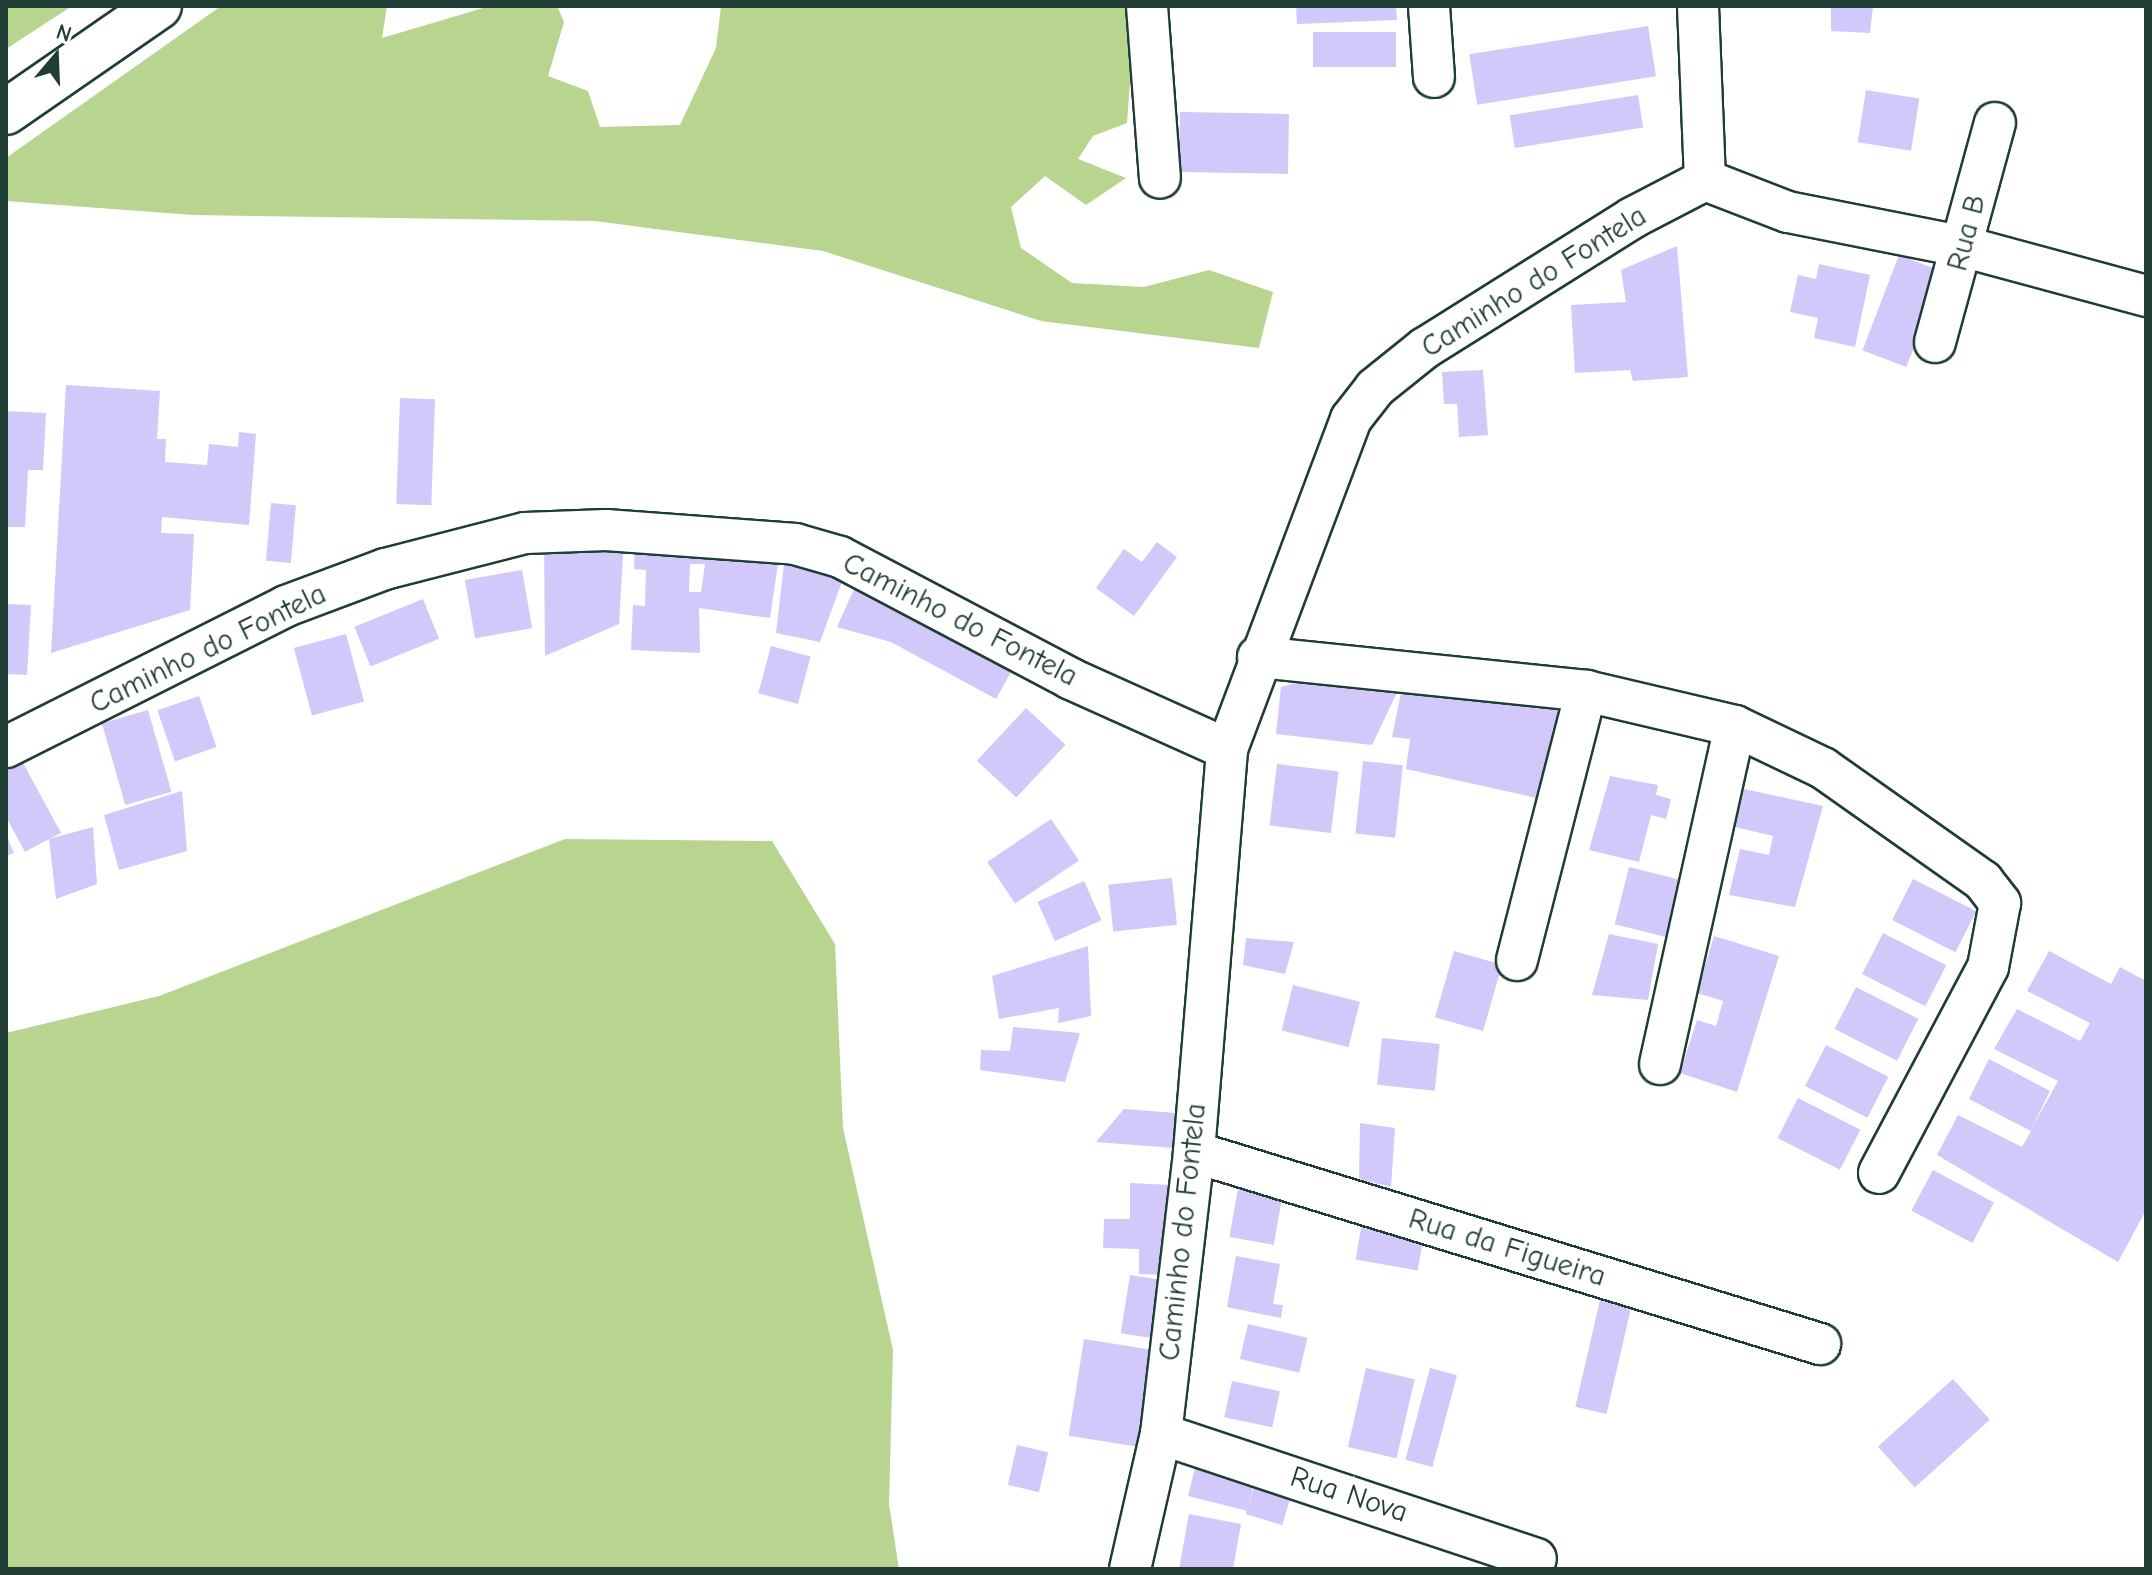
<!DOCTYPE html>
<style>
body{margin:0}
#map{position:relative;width:2152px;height:1575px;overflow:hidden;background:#fff;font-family:"Comic Neue",sans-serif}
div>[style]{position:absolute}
.green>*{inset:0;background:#b7d58e}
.building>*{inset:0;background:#d2c8fa;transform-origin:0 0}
.roads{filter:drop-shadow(2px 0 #1f3d34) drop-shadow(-2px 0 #1f3d34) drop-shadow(0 2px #1f3d34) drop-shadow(0 -2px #1f3d34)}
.street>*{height:40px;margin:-20px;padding:0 20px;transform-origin:20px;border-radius:20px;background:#fff}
.secondary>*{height:44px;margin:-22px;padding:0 22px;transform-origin:22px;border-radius:22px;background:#fff}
span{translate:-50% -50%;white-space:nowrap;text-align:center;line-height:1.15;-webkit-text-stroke:8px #fff;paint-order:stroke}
.street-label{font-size:30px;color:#1f3d34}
.frame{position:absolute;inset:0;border:8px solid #1f3d34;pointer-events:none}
.north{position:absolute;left:16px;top:16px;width:80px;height:80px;-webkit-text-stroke:6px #fff;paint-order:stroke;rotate:19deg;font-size:22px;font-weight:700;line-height:32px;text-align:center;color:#1f3d34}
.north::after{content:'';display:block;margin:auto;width:28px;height:36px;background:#1f3d34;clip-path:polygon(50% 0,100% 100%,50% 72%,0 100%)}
</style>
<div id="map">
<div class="green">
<i style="clip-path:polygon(6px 6px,72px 6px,6px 49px)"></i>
<i style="clip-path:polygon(221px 6px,387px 6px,382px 38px,490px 6px,557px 6px,564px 22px,548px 76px,588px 91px,600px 127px,680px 125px,716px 48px,721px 6px,1125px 6px,1134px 28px,1127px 123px,1093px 136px,1078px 159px,1126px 178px,1086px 205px,1045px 176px,1011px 207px,1021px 248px,1072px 283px,1144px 287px,1209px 270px,1273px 292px,1259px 348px,1041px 321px,823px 251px,595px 221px,193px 215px,6px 201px,6px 158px)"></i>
<i style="clip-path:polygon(565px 839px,772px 841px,835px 944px,843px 1128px,893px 1350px,889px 1504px,899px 1569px,6px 1569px,6px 1033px,159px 996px)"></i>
</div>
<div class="building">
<i style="clip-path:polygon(1296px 6px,1396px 6px,1397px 20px,1297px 24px)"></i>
<i style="clip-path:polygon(1831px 6px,1873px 6px,1870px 33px,1831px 31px)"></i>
<i style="left:1648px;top:26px;width:51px;height:181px;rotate:81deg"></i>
<i style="left:1313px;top:32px;width:83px;height:35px"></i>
<i style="left:1866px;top:90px;width:54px;height:53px;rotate:9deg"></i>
<i style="left:1638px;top:95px;width:33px;height:130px;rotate:81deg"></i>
<i style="left:1180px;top:112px;width:109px;height:60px;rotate:1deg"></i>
<i style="clip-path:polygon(1677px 246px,1688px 377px,1633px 381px,1630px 370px,1575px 373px,1571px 305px,1626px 302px,1621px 270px)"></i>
<i style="left:1899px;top:255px;width:47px;height:102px;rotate:21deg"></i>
<i style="clip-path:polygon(1819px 264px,1870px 275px,1855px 347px,1814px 338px,1818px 318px,1790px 312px,1798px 275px,1816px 279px)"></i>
<i style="clip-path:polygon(1483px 370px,1488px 435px,1459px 437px,1457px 404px,1444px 404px,1442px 372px)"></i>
<i style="clip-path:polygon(66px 385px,160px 391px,157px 439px,166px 439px,165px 462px,207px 465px,209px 444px,238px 447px,239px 432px,256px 434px,249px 525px,162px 517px,161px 533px,194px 534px,190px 610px,51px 653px)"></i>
<i style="left:400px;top:398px;width:35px;height:106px;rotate:2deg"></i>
<i style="clip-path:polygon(6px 411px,46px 413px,43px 470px,28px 470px,25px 527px,6px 527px)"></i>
<i style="left:271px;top:503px;width:25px;height:58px;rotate:5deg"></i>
<i style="clip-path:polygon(544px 537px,624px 540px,619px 624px,545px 656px)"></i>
<i style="clip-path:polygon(evenodd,635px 540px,779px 557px,770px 618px,699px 608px,700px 653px,631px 650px,633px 605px,645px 606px,646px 570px,634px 569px,635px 540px,690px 564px,705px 564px,701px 592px,689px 592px,690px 564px)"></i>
<i style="clip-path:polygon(1157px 542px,1177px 557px,1134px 616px,1096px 588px,1124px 549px,1142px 562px)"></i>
<i style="clip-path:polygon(785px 555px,848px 565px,820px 642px,776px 633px)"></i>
<i style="left:522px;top:570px;width:59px;height:58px;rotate:80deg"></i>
<i style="clip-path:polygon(857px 582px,1021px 654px,996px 699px,891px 642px,837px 627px)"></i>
<i style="left:423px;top:599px;width:43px;height:74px;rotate:68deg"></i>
<i style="clip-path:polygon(6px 604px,31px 605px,27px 675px,6px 674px)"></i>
<i style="left:346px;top:634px;width:70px;height:54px;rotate:75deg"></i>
<i style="left:771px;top:646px;width:41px;height:49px;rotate:15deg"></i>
<i style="clip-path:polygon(1324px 675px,1404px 678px,1565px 708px,1546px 800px,1406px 769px,1410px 739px,1392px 737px,1404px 678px,1372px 745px,1276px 734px,1281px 687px)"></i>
<i style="left:199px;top:696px;width:54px;height:44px;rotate:71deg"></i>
<i style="left:1026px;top:708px;width:54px;height:72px;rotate:43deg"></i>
<i style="left:148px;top:710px;width:85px;height:48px;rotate:74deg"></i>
<i style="clip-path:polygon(22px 761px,61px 833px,49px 839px,93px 827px,97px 884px,56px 899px,49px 839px,25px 852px,6px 817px,6px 770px)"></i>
<i style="left:1363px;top:761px;width:40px;height:73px;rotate:6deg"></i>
<i style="left:1277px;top:764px;width:62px;height:62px;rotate:7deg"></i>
<i style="clip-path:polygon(1610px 776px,1658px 785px,1656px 795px,1671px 799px,1666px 819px,1651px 815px,1639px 862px,1589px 850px)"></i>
<i style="clip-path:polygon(1744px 789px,1823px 806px,1795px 907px,1729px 895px,1740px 849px,1769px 855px,1773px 836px,1735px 827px)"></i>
<i style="clip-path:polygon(182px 791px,187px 851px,119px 870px,104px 815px)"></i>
<i style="left:1051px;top:819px;width:50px;height:77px;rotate:56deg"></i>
<i style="clip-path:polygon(6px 834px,14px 853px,6px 856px)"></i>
<i style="left:1629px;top:867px;width:59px;height:59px;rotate:14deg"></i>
<i style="left:1172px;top:878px;width:47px;height:64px;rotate:84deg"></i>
<i style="left:1913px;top:879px;width:71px;height:46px;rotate:27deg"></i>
<i style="left:1084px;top:881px;width:43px;height:51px;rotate:66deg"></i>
<i style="left:1883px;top:933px;width:71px;height:46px;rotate:27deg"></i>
<i style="clip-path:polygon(1609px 934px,1658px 944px,1648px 1000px,1592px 995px)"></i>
<i style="clip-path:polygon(1714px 936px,1779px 956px,1737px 1092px,1680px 1073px,1697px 1020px,1716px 1026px,1723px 1001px,1697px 993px)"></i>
<i style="clip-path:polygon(1246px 938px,1294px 942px,1285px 974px,1243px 965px)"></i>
<i style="clip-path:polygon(1088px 946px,1091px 1016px,1058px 1023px,1059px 1008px,999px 1019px,992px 976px)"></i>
<i style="left:1454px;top:951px;width:50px;height:69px;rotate:16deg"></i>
<i style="clip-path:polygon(2049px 951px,2111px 984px,2120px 967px,2146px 981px,2146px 1210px,2118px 1262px,1937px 1155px,1958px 1115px,2022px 1147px,2031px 1131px,1969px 1099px,1989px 1059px,2050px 1091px,2032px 1128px,2058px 1081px,1994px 1049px,2017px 1009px,2080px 1041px,2090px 1023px,2027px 991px)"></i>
<i style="left:1293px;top:985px;width:69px;height:47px;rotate:14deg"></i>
<i style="left:1856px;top:987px;width:70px;height:47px;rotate:27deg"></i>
<i style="clip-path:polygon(1013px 1027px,1080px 1033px,1065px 1082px,980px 1070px,981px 1050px,1010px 1051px)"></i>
<i style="left:1382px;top:1038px;width:58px;height:47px;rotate:6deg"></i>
<i style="left:1826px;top:1045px;width:70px;height:46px;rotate:27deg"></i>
<i style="left:1798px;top:1098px;width:70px;height:45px;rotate:27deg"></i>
<i style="clip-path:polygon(1124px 1109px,1176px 1113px,1174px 1148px,1096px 1142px)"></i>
<i style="clip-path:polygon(1360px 1123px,1395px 1128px,1391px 1187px,1359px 1179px)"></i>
<i style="left:1933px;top:1170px;width:69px;height:46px;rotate:28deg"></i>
<i style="left:1240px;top:1177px;width:45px;height:61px;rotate:10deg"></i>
<i style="clip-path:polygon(1130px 1183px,1172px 1185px,1170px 1275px,1139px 1274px,1139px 1249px,1103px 1248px,1104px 1219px,1130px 1219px)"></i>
<i style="left:1362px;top:1223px;width:63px;height:37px;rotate:10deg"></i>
<i style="clip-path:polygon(1236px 1256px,1280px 1264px,1273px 1304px,1283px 1305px,1281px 1318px,1227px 1307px)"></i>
<i style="left:1130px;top:1275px;width:39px;height:59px;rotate:9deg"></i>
<i style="left:1603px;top:1287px;width:32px;height:123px;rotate:13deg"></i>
<i style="left:1248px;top:1324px;width:61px;height:36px;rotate:13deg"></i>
<i style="left:1084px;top:1339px;width:75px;height:98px;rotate:9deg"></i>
<i style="left:1366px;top:1368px;width:50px;height:81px;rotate:13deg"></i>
<i style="left:1430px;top:1368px;width:28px;height:95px;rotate:15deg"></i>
<i style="left:1953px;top:1379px;width:55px;height:101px;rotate:48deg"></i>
<i style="left:1232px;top:1381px;width:49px;height:37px;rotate:12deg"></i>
<i style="left:1017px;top:1445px;width:32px;height:41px;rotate:13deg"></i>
<i style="left:1197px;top:1460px;width:61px;height:37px;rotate:14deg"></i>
<i style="left:1259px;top:1471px;width:38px;height:45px;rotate:17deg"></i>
<i style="clip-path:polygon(1189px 1514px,1241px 1524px,1233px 1569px,1179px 1569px)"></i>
</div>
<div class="roads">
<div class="street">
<i style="left:1147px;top:6px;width:172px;rotate:85.7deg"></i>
<i style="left:1429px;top:6px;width:71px;rotate:86deg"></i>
<i style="left:1698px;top:6px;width:174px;rotate:87.7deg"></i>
<i style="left:1705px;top:180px;width:89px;rotate:21.1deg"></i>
<i style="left:1788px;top:212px;width:180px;rotate:11.2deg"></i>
<i style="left:1965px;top:247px;width:188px;rotate:15.1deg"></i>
<i style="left:1935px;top:342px;width:227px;rotate:-74.7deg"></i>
<i style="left:1258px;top:657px;width:330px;rotate:5.9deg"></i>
<i style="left:1586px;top:691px;width:153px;rotate:13.2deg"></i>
<i style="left:1735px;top:726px;width:98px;rotate:25.5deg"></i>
<i style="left:1823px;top:768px;width:196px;rotate:35.2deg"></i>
<i style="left:1983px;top:881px;width:28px;rotate:52deg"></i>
<i style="left:2000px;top:903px;width:65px;rotate:100.6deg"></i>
<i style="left:1988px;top:967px;width:233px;rotate:117.9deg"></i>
<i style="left:6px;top:747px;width:313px;rotate:-26.7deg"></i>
<i style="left:286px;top:606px;width:106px;rotate:-20.5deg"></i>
<i style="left:385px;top:569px;width:145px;rotate:-14.4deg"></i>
<i style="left:525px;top:533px;width:81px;rotate:-2.1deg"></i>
<i style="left:606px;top:530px;width:190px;rotate:4.2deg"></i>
<i style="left:795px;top:544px;width:47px;rotate:16.1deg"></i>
<i style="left:840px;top:557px;width:261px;rotate:27.8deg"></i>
<i style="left:1071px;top:679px;width:171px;rotate:24.2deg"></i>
<i style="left:1517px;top:960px;width:278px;rotate:-75.6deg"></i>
<i style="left:1660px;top:1064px;width:346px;rotate:-77.5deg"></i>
<i style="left:1194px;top:1152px;width:655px;rotate:17.05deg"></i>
<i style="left:1161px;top:1434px;width:395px;rotate:18.4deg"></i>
<i style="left:1130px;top:1569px;width:139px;rotate:-77.1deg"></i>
<i style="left:1161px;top:1434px;width:284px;rotate:-83.3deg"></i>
<i style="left:1194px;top:1152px;width:404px;rotate:-85.3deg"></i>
<i style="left:1227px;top:749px;width:353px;rotate:-69.4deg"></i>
<i style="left:1351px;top:419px;width:39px;rotate:-52deg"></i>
<i style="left:1375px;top:388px;width:64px;rotate:-38.7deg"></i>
<i style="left:1425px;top:348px;width:244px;rotate:-32.1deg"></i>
<i style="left:1632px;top:218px;width:82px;rotate:-27.5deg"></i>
</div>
<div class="secondary">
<i style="left:6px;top:112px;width:186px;rotate:-34.7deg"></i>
</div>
</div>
<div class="street-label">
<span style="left:1967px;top:233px;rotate:-75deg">Rua B</span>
<span style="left:1534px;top:282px;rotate:-32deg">Caminho do Fontela</span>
<span style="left:960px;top:620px;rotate:27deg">Caminho do Fontela</span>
<span style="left:208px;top:649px;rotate:-26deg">Caminho do Fontela</span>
<span style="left:1183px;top:1232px;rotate:-84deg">Caminho do Fontela</span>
<span style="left:1507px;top:1248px;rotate:17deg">Rua da Figueira</span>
<span style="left:1349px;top:1495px;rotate:18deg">Rua Nova</span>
</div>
<div class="frame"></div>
<div class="north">N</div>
</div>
